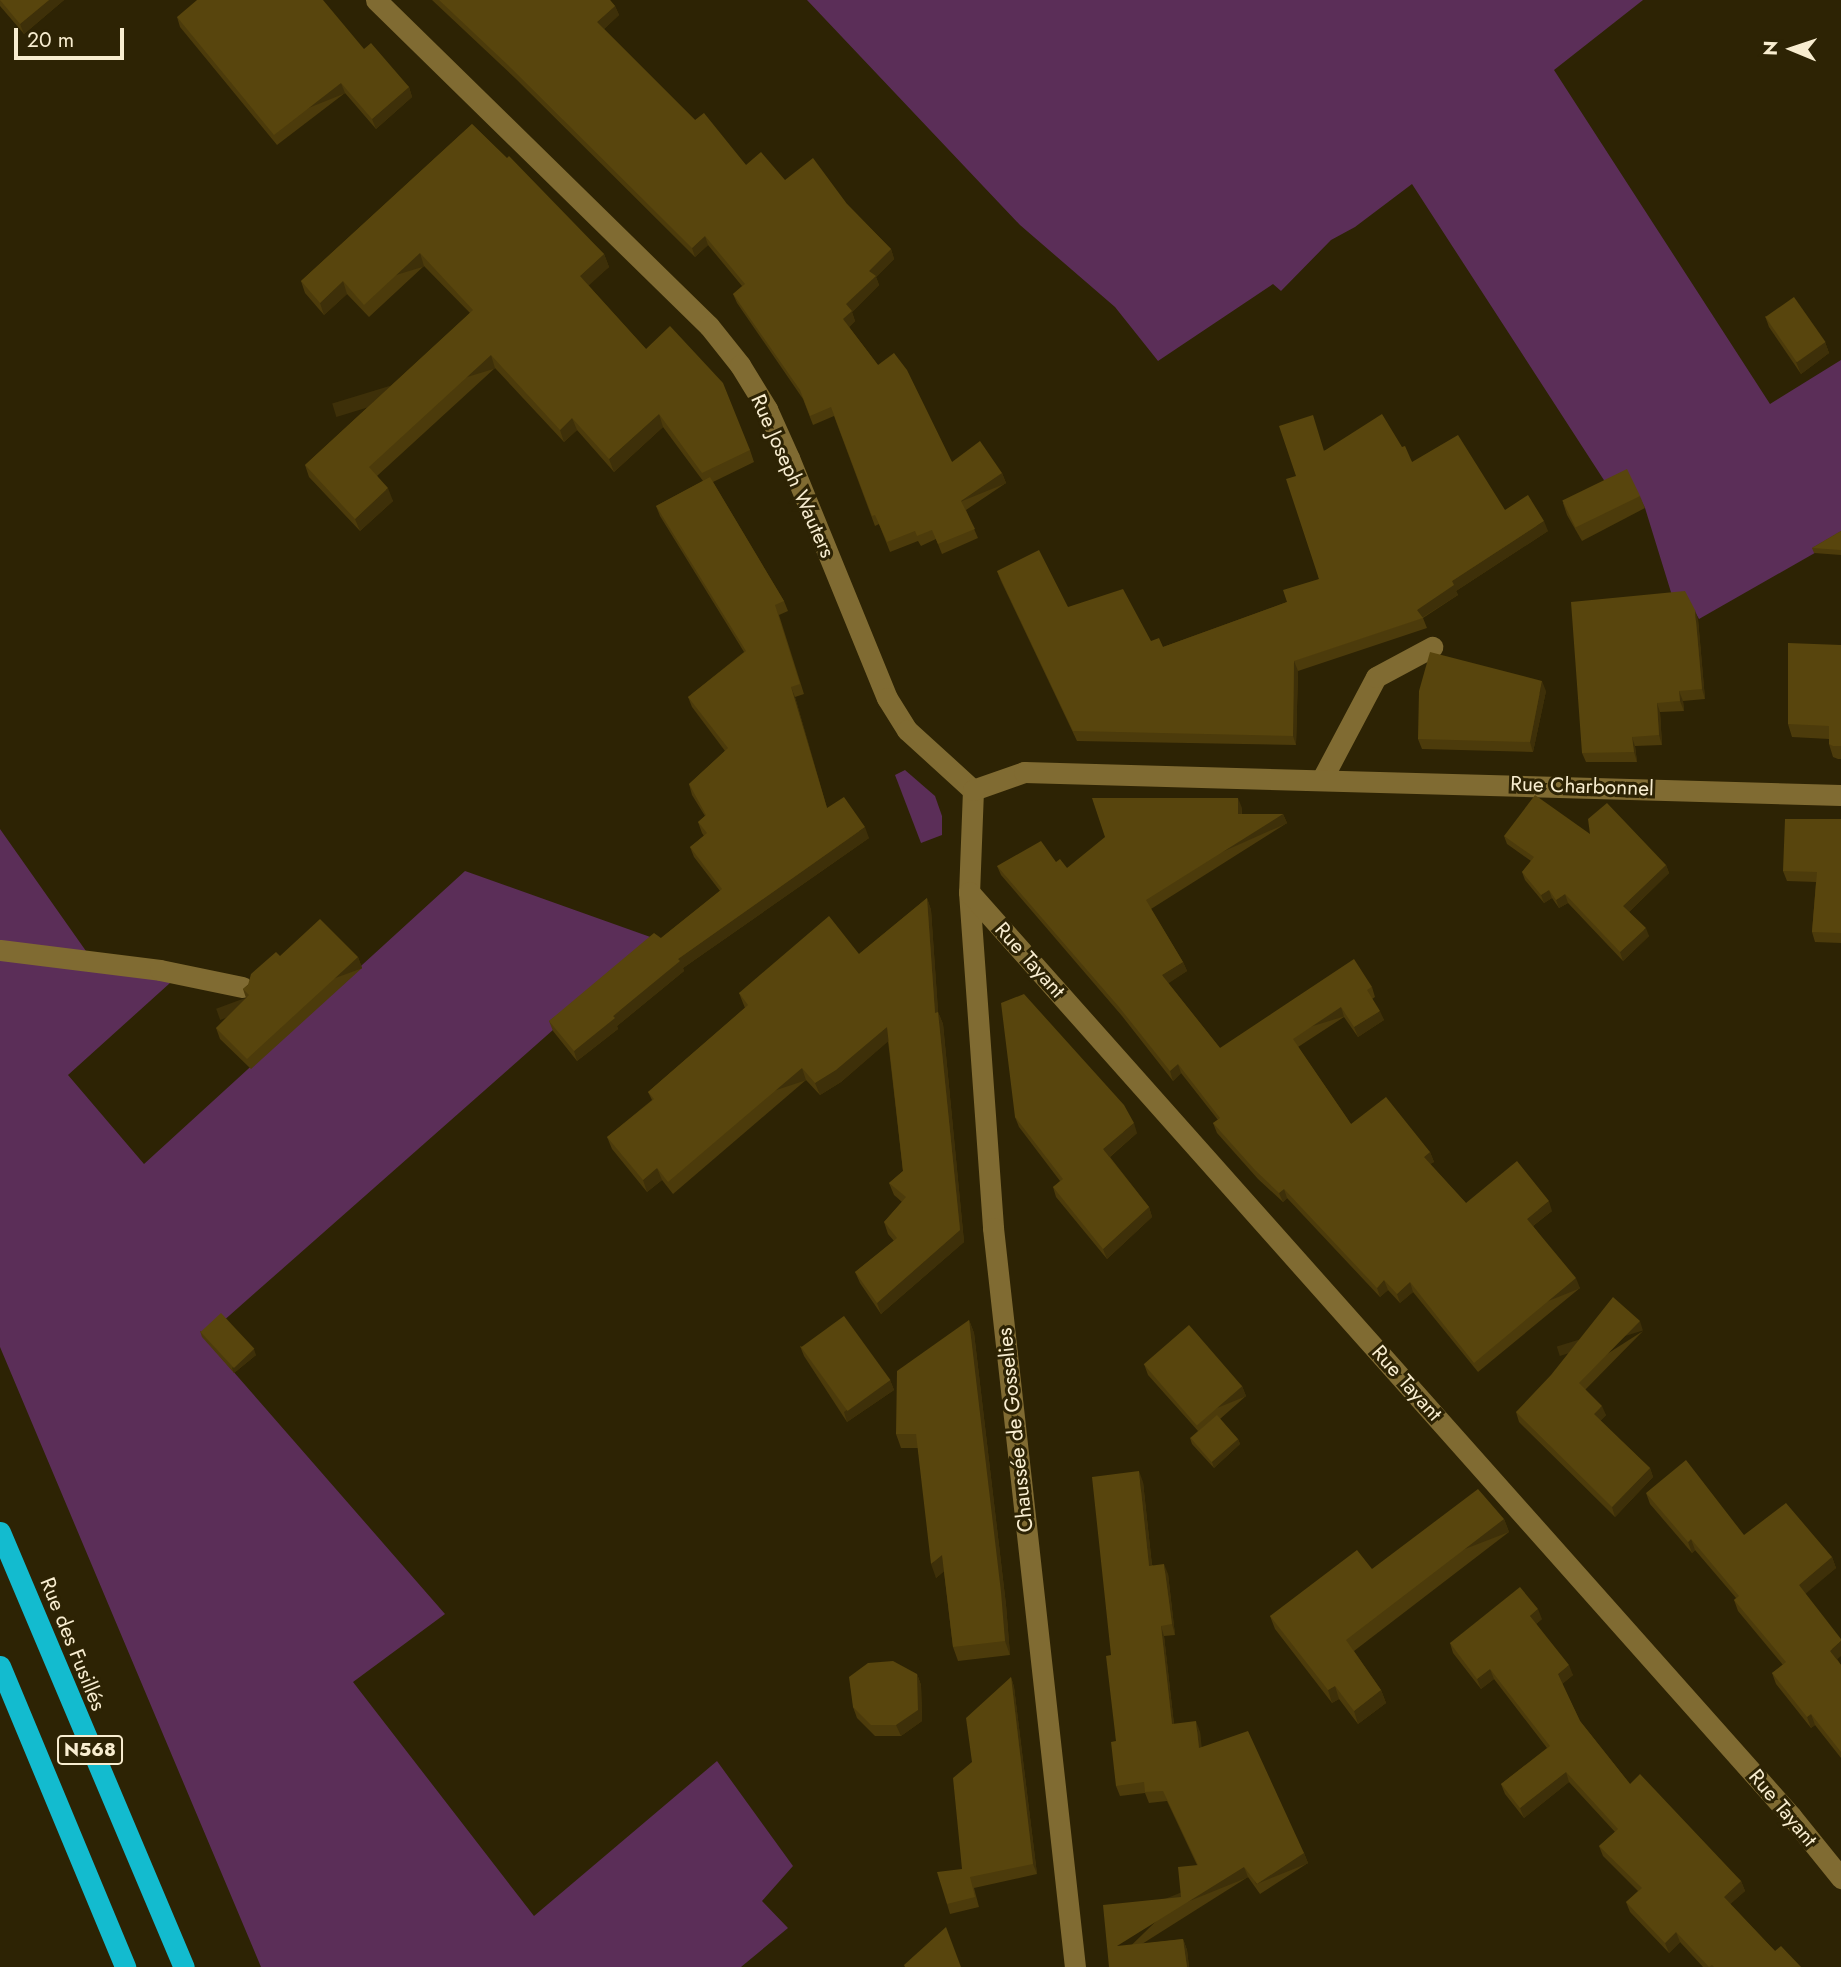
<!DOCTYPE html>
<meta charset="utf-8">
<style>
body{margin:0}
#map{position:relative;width:1841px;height:1967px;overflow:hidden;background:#2d2304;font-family:Jost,sans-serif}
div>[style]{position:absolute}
.green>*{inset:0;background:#5b2e58}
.minor>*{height:21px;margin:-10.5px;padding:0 10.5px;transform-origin:10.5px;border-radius:10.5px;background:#806b32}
.highway>*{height:21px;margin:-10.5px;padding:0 10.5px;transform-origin:10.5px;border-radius:10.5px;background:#13bbcf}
.wall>*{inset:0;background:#4c3b0b}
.shaded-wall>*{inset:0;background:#3e3009;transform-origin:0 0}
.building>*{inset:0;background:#58450d;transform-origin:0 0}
span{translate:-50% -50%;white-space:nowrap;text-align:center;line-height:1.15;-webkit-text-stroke:6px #2d2304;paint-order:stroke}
.shield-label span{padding:2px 5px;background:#2d2304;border:2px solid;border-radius:5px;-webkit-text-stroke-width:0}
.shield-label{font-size:19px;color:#f8edd0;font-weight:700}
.street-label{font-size:21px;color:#f8edd0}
.north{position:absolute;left:1757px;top:14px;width:70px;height:70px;-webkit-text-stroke:5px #2d2304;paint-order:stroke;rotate:272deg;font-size:19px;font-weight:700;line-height:28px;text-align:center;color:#f8edd0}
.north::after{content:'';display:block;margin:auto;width:24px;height:32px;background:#f8edd0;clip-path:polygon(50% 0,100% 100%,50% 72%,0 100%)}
.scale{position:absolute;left:14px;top:28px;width:110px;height:32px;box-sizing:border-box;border:4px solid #f8edd0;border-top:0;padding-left:9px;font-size:21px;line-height:24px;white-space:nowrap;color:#f8edd0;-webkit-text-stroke:5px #2d2304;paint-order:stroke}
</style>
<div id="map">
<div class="green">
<i style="clip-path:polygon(807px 0,1643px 0,1554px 70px,1770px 404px,1841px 360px,1841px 538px,1699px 619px,1689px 601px,1674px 602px,1645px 508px,1631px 481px,1611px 491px,1412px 184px,1355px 227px,1331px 240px,1281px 291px,1273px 284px,1158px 361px,1115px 307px,1020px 225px)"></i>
<i style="clip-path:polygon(905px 770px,935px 796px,942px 816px,942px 835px,921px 843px,895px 775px)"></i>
<i style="clip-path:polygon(0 829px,93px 961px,160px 970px,170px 983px,68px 1075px,144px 1164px,465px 871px,656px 939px,204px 1338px,445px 1614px,353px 1682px,534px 1916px,717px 1761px,793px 1866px,762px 1901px,788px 1928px,741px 1967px,261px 1967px,0 1347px)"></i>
</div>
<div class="minor">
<i style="left:376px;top:0;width:466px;rotate:44.4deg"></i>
<i style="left:709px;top:326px;width:50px;rotate:51.5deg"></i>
<i style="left:740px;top:365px;width:52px;rotate:58.5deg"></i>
<i style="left:767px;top:409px;width:54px;rotate:65.8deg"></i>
<i style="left:789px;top:458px;width:259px;rotate:67.8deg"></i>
<i style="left:887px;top:698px;width:38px;rotate:58deg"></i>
<i style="left:907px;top:730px;width:89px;rotate:42.3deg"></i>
<i style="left:1322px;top:779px;width:115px;rotate:-62.1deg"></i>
<i style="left:1376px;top:677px;width:64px;rotate:-28.2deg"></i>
<i style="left:973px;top:790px;width:102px;rotate:92.2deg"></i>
<i style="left:969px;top:892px;width:337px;rotate:85.9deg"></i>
<i style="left:993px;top:1228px;width:744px;rotate:83.67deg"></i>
<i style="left:973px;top:790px;width:54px;rotate:-19.4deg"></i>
<i style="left:1024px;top:772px;width:817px;rotate:1.61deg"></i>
<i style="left:969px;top:892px;width:1237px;rotate:48.34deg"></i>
<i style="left:1791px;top:1816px;width:80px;rotate:51.1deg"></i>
<i style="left:0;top:950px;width:161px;rotate:7.1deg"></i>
<i style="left:160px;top:970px;width:84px;rotate:11.7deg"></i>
</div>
<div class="highway">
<i style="left:0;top:1532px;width:472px;rotate:67.1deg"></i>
<i style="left:0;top:1666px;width:326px;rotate:67.4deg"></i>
</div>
<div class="wall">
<i style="clip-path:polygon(0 0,64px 0,24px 34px,0 6px)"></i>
<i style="clip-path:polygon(432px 0,610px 0,615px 6px,619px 15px,604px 29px,695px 120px,746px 165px,847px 204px,891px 249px,894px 259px,876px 277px,879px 285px,852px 312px,855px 321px,849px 327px,952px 462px,1002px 473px,1006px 483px,966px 510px,978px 538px,942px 554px,936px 539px,921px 546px,918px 541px,890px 552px,879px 524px,875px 526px,834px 416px,813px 425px,803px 399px,737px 303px,733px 294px,742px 286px,708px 245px,695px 257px,516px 79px)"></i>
<i style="clip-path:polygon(177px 17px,364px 49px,409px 87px,412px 97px,376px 129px,345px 93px,277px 145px,180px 27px)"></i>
<i style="clip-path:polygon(472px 124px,604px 254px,609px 267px,588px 285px,646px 349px,750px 450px,754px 462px,713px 482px,784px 601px,788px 611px,779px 615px,804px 694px,795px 697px,827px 808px,869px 838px,683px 968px,684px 971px,617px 1026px,618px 1029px,577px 1061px,553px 1031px,549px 1021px,661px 938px,720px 891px,694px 857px,690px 847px,704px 836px,702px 833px,698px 822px,705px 816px,692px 795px,689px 784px,725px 751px,692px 707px,688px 697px,744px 652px,660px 516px,656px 506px,703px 481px,663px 427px,614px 472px,577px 430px,564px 442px,495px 368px,377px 476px,393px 501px,360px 531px,309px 477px,305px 465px,470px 313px,424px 266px,369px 317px,347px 294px,324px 315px,305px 293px,301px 281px)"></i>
<i style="clip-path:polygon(1765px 316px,1825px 342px,1829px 353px,1801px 374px,1769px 327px)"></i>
<i style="clip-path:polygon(1402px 447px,1412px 462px,1505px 510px,1548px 531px,1456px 591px,1458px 595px,1423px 618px,1427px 628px,1298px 671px,1296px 745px,1077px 741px,1001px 581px,997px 571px,1068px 607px,1151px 641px,1163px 647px,1287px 602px,1319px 579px,1296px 476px,1325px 450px)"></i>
<i style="clip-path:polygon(1640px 496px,1645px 508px,1582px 541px,1567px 515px,1563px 503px)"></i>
<i style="clip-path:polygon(1841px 531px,1841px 555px,1814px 553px,1812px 548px)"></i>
<i style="clip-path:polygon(1698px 619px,1705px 699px,1683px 701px,1684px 711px,1660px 712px,1662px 745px,1635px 746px,1637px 762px,1586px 762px,1582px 753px)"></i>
<i style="clip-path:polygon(1841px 645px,1841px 759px,1838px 759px,1833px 757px,1829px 744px,1829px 739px,1792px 737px,1788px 724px)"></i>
<i style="clip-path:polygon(1546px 691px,1533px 752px,1422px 749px,1418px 739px)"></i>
<i style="clip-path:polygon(1242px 808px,1242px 814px,1283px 814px,1287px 823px,1151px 909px,1183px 962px,1187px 971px,1168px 983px,1220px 1048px,1372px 987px,1375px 997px,1372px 999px,1384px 1020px,1358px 1037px,1344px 1017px,1298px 1047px,1351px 1124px,1430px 1152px,1434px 1162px,1430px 1164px,1466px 1203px,1552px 1211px,1533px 1226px,1580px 1288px,1478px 1372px,1413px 1292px,1400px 1303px,1388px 1290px,1380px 1297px,1287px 1198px,1283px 1202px,1258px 1179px,1217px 1133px,1213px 1123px,1218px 1120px,1181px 1073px,1173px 1081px,1122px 1016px,1001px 875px,997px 866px,1056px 862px,1067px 868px)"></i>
<i style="clip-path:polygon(1841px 819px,1841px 943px,1815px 942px,1812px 932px,1816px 882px,1787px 881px,1783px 871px)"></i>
<i style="clip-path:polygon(1590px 834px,1666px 865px,1669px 873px,1629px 912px,1649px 936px,1623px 961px,1568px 903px,1559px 908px,1552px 898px,1544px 903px,1525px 880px,1522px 872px,1531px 861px,1507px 844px,1504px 836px)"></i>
<i style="clip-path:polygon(927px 898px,931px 910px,938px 1012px,943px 1024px,964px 1242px,881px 1314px,860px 1283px,855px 1272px,894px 1241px,888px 1234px,884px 1222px,902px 1202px,894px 1195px,889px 1183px,903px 1171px,888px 1041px,841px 1082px,820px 1095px,806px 1080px,673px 1194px,662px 1180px,647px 1192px,612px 1149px,607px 1137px,652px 1100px,648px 1092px,745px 1008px,739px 993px,859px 954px)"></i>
<i style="clip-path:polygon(280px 956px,358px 957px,362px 968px,251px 1069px,220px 1039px,216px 1028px,246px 998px,243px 989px)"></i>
<i style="clip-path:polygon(1015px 1117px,1137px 1133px,1110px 1157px,1149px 1207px,1152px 1217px,1107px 1259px,1056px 1197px,1053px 1187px,1060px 1181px,1019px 1127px)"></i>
<i style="clip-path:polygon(969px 1320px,974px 1333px,1006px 1605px,1010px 1655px,958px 1661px,953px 1647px,944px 1571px,936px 1578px,918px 1448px,901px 1448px,896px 1434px)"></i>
<i style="clip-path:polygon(200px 1331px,256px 1355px,234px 1373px,202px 1337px)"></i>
<i style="clip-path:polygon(1643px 1331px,1585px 1390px,1606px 1415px,1600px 1421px,1650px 1468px,1653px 1477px,1615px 1517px,1519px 1422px,1516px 1412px)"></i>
<i style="clip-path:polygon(800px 1346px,890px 1380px,894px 1390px,847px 1422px,804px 1356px)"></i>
<i style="clip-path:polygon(1144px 1364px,1242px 1386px,1246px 1396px,1220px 1419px,1238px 1439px,1240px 1444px,1214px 1468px,1192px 1444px,1190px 1438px,1198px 1431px,1148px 1375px)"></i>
<i style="clip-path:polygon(1143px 1482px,1152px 1565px,1168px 1574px,1175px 1635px,1164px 1636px,1174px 1724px,1200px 1732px,1201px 1747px,1304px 1853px,1308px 1863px,1260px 1894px,1248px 1877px,1142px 1944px,1183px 1939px,1187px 1950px,1189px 1967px,1109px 1967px,1181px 1897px,1197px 1865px,1167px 1801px,1149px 1803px,1145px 1793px,1120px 1796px,1116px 1786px,1116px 1741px,1111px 1655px)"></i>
<i style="clip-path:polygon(1646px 1493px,1744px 1535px,1832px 1557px,1836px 1568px,1805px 1593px,1837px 1659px,1841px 1665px,1841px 1758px,1815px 1725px,1811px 1728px,1776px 1684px,1772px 1673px,1783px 1665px,1738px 1611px,1734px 1600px,1736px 1598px,1695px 1550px,1692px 1553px,1650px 1504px)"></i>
<i style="clip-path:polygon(1504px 1519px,1509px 1532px,1354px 1651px,1381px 1690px,1386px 1703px,1358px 1724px,1339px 1699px,1332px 1703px,1275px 1629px,1270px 1616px,1372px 1569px)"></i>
<i style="clip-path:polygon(1542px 1619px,1536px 1624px,1573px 1675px,1562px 1684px,1580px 1721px,1630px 1784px,1741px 1881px,1745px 1891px,1730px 1904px,1775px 1951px,1801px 1967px,1703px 1967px,1680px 1942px,1669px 1953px,1630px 1912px,1626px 1902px,1638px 1891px,1603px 1856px,1599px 1846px,1615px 1832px,1569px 1782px,1524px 1818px,1505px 1794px,1501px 1784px,1547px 1748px,1494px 1679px,1481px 1689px,1453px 1653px,1450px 1643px)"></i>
<i style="clip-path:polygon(917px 1674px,921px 1685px,922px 1721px,901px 1736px,875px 1736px,857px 1718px,853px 1707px)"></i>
<i style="clip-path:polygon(1011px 1677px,1014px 1687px,1037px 1874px,974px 1888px,979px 1907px,950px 1914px,947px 1904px,962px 1869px,972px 1762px)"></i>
</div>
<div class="shaded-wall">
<i style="clip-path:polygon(49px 0,64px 0,24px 34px,20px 24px)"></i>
<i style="clip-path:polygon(615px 6px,619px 15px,601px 32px,597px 22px)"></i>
<i style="left:341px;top:83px;width:11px;height:85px;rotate:68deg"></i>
<i style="clip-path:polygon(409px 87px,412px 97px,376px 129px,372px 119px)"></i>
<i style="clip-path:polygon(705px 236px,708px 245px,695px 257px,692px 248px)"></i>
<i style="clip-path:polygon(891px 249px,894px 259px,876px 277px,879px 285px,852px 312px,855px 321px,847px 329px,843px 319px,846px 304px,869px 271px)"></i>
<i style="left:420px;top:253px;width:14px;height:76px;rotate:73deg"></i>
<i style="clip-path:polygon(604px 254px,609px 267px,585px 289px,580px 276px)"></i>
<i style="clip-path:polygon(343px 281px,347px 294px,324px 315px,320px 303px)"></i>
<i style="clip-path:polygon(1825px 342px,1829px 353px,1801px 374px,1796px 362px)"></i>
<i style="left:491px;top:355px;width:14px;height:166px;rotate:73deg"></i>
<i style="clip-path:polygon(659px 414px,663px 427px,614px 472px,609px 459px)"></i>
<i style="clip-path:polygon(572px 418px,577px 430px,564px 442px,560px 430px)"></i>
<i style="left:1002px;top:473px;width:11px;height:50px;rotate:68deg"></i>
<i style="clip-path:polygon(388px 488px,393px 501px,360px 531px,355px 519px)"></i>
<i style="clip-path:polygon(1544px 521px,1548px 531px,1456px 591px,1458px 595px,1420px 619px,1417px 610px,1452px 581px)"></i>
<i style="clip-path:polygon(1695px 610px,1698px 619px,1705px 699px,1702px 689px)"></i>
<i style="clip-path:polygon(1294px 661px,1298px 671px,1296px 745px,1293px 736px)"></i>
<i style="clip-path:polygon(1542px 681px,1546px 691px,1533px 752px,1530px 742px)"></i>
<i style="clip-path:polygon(791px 687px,795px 697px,830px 819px,827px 808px)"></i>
<i style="clip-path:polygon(1679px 691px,1683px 701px,1684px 711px,1680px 701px)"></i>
<i style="clip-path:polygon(1657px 703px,1660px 712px,1662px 745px,1659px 735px)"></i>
<i style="clip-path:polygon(1632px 737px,1635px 746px,1637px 762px,1634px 752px)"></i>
<i style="clip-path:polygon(1238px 798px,1242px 808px,1241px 824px,1238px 814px)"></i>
<i style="left:1283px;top:814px;width:10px;height:162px;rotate:66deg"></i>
<i style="clip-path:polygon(865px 827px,869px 838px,683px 968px,684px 971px,617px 1026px,618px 1029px,577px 1061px,574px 1051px,678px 959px)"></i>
<i style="clip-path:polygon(1666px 865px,1669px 873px,1626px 915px,1623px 906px)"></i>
<i style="clip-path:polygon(1549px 890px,1552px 898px,1544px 903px,1541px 895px)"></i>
<i style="clip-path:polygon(1565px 894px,1568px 903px,1559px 908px,1556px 900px)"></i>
<i style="clip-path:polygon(927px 898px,931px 910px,939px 1024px,935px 1013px)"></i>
<i style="clip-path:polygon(1646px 928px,1649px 936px,1623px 961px,1620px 952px)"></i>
<i style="left:358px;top:957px;width:12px;height:151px;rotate:70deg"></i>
<i style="clip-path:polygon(1183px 962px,1187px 971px,1166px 985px,1162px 975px)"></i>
<i style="left:1341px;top:1007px;width:10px;height:58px;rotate:73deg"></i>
<i style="clip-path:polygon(1380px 1011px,1384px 1020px,1358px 1037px,1354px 1027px)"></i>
<i style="clip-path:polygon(938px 1012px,943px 1024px,964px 1242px,881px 1314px,877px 1303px,960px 1230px)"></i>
<i style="clip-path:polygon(887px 1027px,891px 1039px,841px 1082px,820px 1095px,815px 1083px)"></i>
<i style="clip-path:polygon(1178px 1064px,1181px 1073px,1173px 1081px,1170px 1071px)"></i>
<i style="left:802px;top:1068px;width:13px;height:176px;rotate:72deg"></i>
<i style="clip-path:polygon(1134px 1123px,1137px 1133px,1107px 1159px,1103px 1149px)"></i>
<i style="clip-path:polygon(1430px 1152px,1434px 1162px,1427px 1166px,1424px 1157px)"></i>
<i style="clip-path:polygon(657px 1168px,662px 1180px,647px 1192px,643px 1180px)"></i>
<i style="clip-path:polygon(1284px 1189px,1287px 1198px,1283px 1202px,1279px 1193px)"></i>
<i style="clip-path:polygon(1549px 1201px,1552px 1211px,1530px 1228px,1527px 1219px)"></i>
<i style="clip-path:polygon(1149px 1207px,1152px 1217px,1107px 1259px,1103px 1249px)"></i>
<i style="left:1576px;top:1278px;width:11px;height:133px;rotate:68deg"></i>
<i style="clip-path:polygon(1384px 1280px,1388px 1290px,1380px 1297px,1377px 1288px)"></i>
<i style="clip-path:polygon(1410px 1282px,1413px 1292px,1400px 1303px,1397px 1294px)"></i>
<i style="clip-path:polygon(969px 1320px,974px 1333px,1006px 1605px,1010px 1655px,1005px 1641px)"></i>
<i style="left:1640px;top:1321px;width:10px;height:87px;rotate:73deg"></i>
<i style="clip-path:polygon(254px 1349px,256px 1355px,234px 1373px,232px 1368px)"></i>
<i style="clip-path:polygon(890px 1380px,894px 1390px,847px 1422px,844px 1412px)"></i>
<i style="left:1242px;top:1386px;width:11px;height:59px;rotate:68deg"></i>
<i style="clip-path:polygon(1602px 1406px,1606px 1415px,1597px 1424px,1594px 1414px)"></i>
<i style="clip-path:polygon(1238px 1439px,1240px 1444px,1214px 1468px,1212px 1462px)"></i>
<i style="clip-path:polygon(1650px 1468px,1653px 1477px,1615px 1517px,1612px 1507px)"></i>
<i style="clip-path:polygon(1139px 1471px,1143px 1482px,1153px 1576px,1149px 1566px)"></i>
<i style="left:1504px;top:1519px;width:14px;height:199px;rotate:69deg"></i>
<i style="clip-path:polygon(1691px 1539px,1695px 1550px,1692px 1553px,1688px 1542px)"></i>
<i style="clip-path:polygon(942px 1555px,947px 1569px,936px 1578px,931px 1564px)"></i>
<i style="clip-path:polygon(1832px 1557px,1836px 1568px,1803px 1596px,1799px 1585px)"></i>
<i style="clip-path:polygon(1164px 1564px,1168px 1574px,1175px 1635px,1172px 1624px)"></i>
<i style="clip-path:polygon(1538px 1609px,1542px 1619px,1533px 1626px,1530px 1616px)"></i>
<i style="clip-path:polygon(1161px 1626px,1164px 1636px,1175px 1734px,1172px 1724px)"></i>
<i style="clip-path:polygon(1841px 1641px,1841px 1656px,1834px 1662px,1830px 1651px)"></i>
<i style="clip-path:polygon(1569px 1665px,1573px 1675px,1561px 1685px,1558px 1674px)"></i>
<i style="clip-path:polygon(1490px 1669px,1494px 1679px,1481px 1689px,1477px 1679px)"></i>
<i style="clip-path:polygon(917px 1674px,921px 1685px,922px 1721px,901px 1736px,896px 1725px)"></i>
<i style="clip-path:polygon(1011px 1677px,1014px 1687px,1037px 1874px,1033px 1864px)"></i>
<i style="clip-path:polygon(1335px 1686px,1339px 1699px,1332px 1703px,1328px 1690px)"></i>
<i style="clip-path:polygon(1381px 1690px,1386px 1703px,1358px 1724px,1354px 1711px)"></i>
<i style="clip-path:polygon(1811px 1714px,1815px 1725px,1811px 1728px,1807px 1717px)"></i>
<i style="clip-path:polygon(1196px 1721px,1200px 1732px,1203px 1758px,1199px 1748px)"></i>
<i style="clip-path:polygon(1566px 1772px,1569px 1782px,1524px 1818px,1520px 1808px)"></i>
<i style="left:1304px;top:1853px;width:11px;height:56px;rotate:68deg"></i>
<i style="left:1244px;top:1867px;width:11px;height:150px;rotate:68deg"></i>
<i style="clip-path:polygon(1741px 1881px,1745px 1891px,1727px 1907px,1724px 1897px)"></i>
<i style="clip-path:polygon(1676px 1932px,1680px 1942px,1669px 1953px,1665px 1943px)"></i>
<i style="clip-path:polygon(1183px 1939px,1187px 1950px,1189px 1967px,1187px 1967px)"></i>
</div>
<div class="building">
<i style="clip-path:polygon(0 0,49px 0,20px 24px)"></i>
<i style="clip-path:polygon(197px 0,323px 0,364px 49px,371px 43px,409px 87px,372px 119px,341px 83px,274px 135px,177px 17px)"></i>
<i style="clip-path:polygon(439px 0,610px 0,615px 6px,597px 22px,695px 120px,704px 113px,746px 165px,761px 152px,785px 180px,813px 158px,847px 204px,891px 249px,869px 271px,876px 276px,846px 304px,852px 311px,843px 319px,878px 365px,894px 353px,907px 370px,952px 462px,980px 441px,1002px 473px,961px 501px,975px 529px,938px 544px,932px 530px,917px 536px,915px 531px,887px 542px,875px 515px,872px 516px,831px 407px,810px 416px,800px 390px,733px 294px,745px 284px,705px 236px,692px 248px,512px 69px)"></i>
<i style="clip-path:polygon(472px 124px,507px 158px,509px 156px,604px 254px,580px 276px,646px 349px,670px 326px,723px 383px,750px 450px,702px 473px,659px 414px,609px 459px,572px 418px,560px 430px,491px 355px,369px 467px,388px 488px,355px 519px,305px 465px,473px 310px,420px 253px,364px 305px,343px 281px,320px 303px,301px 281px)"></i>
<i style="left:1794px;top:297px;width:55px;height:35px;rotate:55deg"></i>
<i style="clip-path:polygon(1382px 414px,1402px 447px,1405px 446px,1412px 462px,1458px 435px,1505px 510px,1528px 495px,1544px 521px,1452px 581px,1454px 585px,1417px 610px,1423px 618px,1294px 661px,1293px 736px,1073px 731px,997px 571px,1039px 550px,1068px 607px,1123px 589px,1151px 641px,1159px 638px,1163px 647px,1287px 602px,1283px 590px,1319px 579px,1286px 479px,1296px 476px,1279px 426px,1313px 415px,1324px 451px)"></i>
<i style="left:1627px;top:469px;width:30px;height:72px;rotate:64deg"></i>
<i style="clip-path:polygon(710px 477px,784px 601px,775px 605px,800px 684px,791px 687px,827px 808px,844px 797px,865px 827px,678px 959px,680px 961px,613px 1016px,615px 1018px,574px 1051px,549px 1021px,654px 933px,661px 938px,722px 889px,690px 847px,707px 833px,698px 822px,706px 815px,689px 784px,728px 748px,688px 697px,746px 651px,656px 506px)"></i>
<i style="clip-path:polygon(1841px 531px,1841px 550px,1812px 548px)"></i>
<i style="clip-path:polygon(1685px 591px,1695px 610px,1702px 689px,1679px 691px,1680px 701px,1657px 703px,1659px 735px,1632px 737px,1634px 752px,1582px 753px,1571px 602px)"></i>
<i style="clip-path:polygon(1788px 643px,1841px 645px,1841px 746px,1833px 746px,1829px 744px,1829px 726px,1788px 724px)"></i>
<i style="clip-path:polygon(1430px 652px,1542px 681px,1530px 742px,1418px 739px,1419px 691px)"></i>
<i style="clip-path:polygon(1535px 795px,1590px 834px,1588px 819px,1607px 803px,1666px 865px,1623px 906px,1646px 928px,1620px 952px,1565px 894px,1556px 900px,1549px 890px,1541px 895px,1522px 872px,1534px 857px,1504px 836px)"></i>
<i style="clip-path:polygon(1092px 798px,1238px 798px,1238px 814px,1283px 814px,1146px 900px,1183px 962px,1162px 975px,1220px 1048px,1354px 959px,1372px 987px,1367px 990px,1380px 1011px,1354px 1027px,1341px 1007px,1293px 1039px,1351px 1124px,1386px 1097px,1430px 1152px,1424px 1157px,1466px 1203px,1517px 1161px,1549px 1201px,1527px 1219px,1576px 1278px,1474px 1363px,1410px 1282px,1397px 1294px,1384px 1280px,1377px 1288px,1284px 1189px,1279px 1193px,1255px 1170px,1213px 1123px,1220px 1118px,1178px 1064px,1170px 1071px,1119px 1007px,997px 866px,1041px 841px,1056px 862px,1060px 859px,1067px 868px,1105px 837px)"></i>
<i style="clip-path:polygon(1785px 819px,1841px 819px,1841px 933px,1812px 932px,1817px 872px,1783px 871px)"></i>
<i style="clip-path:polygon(927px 898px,935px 1013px,938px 1012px,960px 1230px,877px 1303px,855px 1272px,897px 1238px,884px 1222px,906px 1197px,889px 1183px,903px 1171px,887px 1027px,836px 1070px,815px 1083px,802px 1068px,668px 1182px,657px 1168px,643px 1180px,607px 1137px,654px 1099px,648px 1092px,748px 1005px,739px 993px,829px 916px,859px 954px)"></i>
<i style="clip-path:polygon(320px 919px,358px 957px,247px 1059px,216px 1028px,249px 995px,243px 989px,248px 985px,251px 974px,276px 952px,280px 956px)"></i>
<i style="clip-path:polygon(1024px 994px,1124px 1105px,1134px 1123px,1103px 1149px,1149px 1207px,1103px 1249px,1053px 1187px,1063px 1179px,1015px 1117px,1001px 1003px)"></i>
<i style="clip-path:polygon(1613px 1297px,1640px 1321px,1579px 1383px,1602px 1406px,1594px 1414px,1650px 1468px,1612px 1507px,1516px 1412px,1551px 1375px)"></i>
<i style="left:221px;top:1313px;width:49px;height:28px;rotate:47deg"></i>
<i style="left:844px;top:1316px;width:79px;height:53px;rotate:54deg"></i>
<i style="clip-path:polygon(969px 1320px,1001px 1592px,1005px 1641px,953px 1647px,942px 1555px,931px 1564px,916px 1434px,896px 1434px,897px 1371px)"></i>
<i style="left:1189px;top:1325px;width:81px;height:60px;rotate:49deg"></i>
<i style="left:1217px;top:1415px;width:32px;height:35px;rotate:49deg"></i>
<i style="clip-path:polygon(1686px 1460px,1744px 1535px,1786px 1503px,1832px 1557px,1799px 1585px,1841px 1639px,1841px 1641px,1830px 1651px,1841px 1665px,1841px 1752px,1811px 1714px,1807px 1717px,1772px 1673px,1786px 1662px,1734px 1600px,1739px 1596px,1691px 1539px,1688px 1542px,1646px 1493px)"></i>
<i style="clip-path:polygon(1139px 1471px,1149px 1566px,1164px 1564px,1172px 1624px,1161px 1626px,1172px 1724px,1196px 1721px,1199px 1748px,1248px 1731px,1304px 1853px,1257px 1884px,1244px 1867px,1117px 1946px,1183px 1939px,1187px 1967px,1109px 1967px,1103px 1905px,1181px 1897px,1178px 1867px,1198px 1865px,1163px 1791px,1145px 1792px,1144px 1782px,1116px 1786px,1111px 1742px,1116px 1741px,1106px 1656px,1111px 1655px,1092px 1477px)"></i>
<i style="clip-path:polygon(1478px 1489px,1504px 1519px,1346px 1640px,1381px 1690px,1354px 1711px,1335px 1686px,1328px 1690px,1270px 1616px,1357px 1550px,1372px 1569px)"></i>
<i style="clip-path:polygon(1520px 1587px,1538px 1609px,1530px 1616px,1569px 1665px,1558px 1674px,1580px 1721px,1630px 1784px,1640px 1774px,1741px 1881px,1724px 1897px,1775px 1951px,1781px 1946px,1801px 1967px,1714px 1967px,1712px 1965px,1709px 1967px,1676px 1932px,1665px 1943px,1626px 1902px,1642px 1888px,1599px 1846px,1618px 1829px,1566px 1772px,1520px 1808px,1501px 1784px,1550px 1746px,1490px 1669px,1477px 1679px,1450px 1643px)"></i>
<i style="clip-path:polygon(893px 1661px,917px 1674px,918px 1710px,896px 1725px,871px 1725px,853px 1707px,849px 1677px,868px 1663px)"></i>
<i style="clip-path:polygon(1011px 1677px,1033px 1864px,970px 1877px,975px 1897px,947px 1904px,937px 1872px,962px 1869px,953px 1778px,972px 1762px,966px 1718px)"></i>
<i style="clip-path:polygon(946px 1927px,961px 1967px,905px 1967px,904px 1965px)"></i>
</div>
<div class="shield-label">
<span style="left:90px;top:1750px">N568</span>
</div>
<div class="street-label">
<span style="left:793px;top:476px;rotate:66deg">Rue Joseph Wauters</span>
<span style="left:1582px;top:786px;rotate:2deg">Rue Charbonnel</span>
<span style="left:1030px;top:960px;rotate:48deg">Rue Tayant</span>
<span style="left:1407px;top:1383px;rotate:48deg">Rue Tayant</span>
<span style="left:1015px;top:1430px;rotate:-96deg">Chaussée de Gosselies</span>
<span style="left:73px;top:1644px;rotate:68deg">Rue des Fusillés</span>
<span style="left:1783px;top:1808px;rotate:50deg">Rue Tayant</span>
</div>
<div class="north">N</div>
<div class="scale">20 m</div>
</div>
